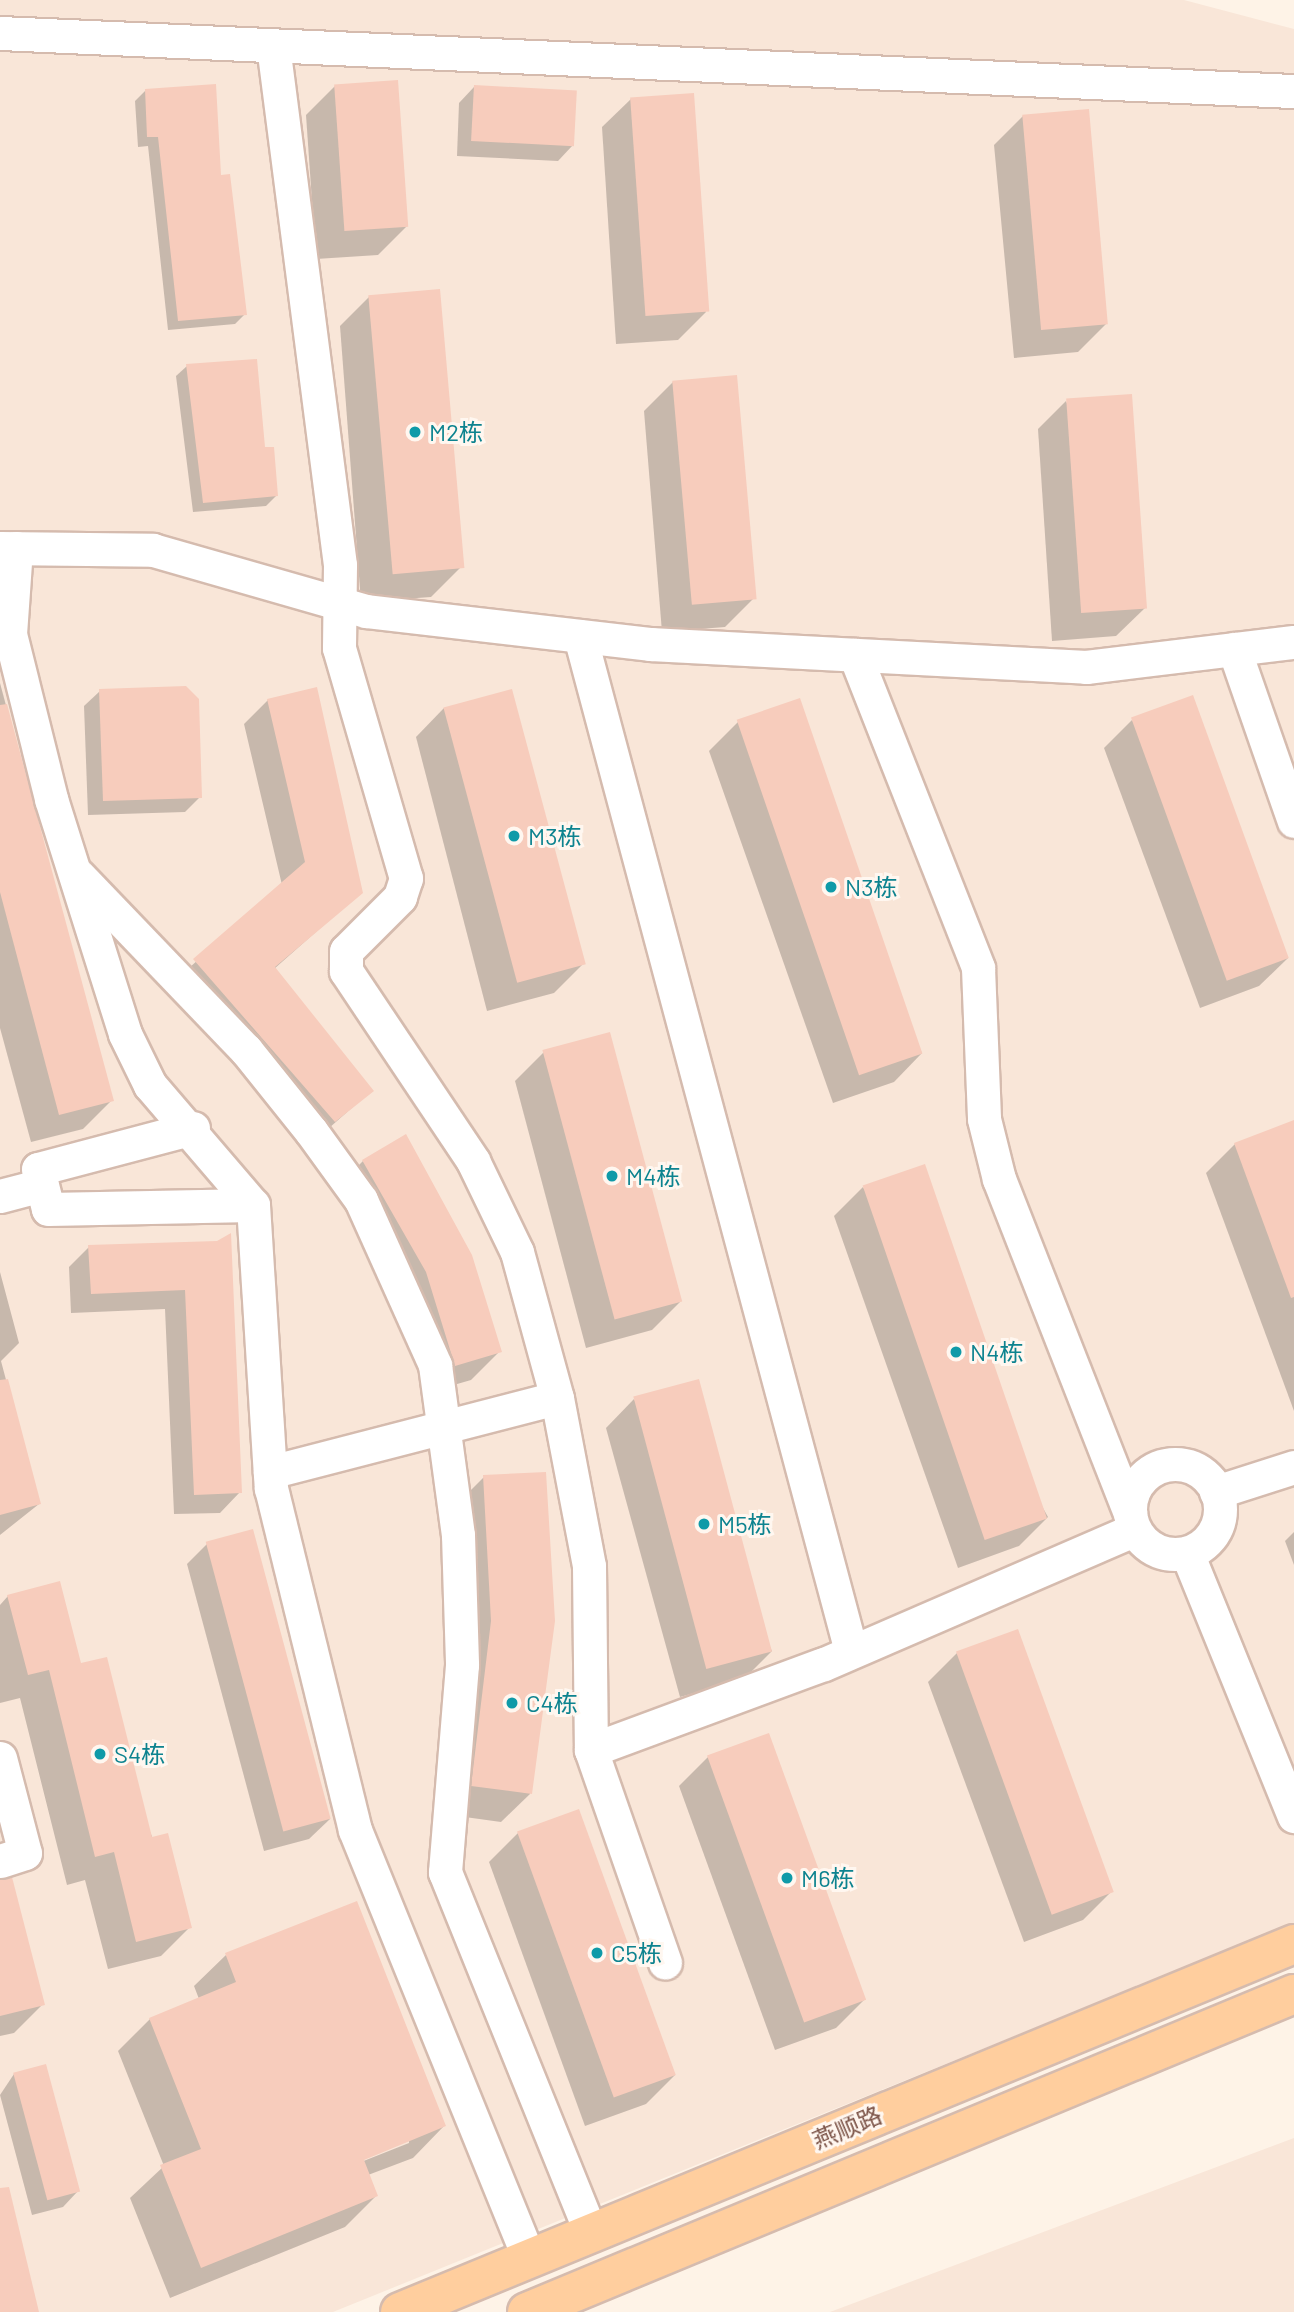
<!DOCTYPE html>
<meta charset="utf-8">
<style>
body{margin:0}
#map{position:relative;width:1294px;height:2312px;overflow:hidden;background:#fef3e7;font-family:Barlow,"Noto Sans SC",sans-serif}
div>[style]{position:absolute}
.residential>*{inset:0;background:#f9e6d8}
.shadow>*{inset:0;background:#0003}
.building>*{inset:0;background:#f7ccbc;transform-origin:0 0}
.roads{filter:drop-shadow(2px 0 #d5bbae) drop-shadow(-2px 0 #d5bbae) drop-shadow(0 2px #d5bbae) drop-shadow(0 -2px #d5bbae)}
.minor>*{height:33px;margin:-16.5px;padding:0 16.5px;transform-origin:16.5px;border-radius:16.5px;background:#fff}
.minor>.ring{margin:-16.5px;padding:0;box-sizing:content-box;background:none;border:33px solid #fff;border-radius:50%}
.major>*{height:38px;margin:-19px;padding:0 19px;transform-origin:19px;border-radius:19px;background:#ffce9e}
.dots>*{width:19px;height:19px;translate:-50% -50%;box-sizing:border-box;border:4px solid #fff7f0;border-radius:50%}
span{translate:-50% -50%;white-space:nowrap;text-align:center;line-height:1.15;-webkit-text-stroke:6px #fff7f0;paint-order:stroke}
.culture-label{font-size:24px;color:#0d838f}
.left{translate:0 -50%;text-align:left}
.street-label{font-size:24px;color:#7c5448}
</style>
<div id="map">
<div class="residential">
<i style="clip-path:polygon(0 0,1184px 0,1294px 29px,1294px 1923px,333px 2312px,0 2312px)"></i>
<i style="clip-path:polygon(1294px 2138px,1294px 2312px,830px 2312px)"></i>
</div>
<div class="shadow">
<i style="clip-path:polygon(335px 86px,407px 226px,378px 255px,316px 259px,306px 115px)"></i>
<i style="clip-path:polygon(474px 87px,573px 145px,558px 161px,457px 156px,459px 103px)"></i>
<i style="clip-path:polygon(146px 90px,219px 177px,245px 314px,235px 324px,168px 330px,148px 146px,138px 147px,135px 101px)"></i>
<i style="clip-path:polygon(631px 99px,706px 312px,678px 340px,616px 344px,602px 127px)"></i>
<i style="clip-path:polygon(1023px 116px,1107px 323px,1078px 352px,1014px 358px,994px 145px)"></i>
<i style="clip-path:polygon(369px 297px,460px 568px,431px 597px,361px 602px,340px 326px)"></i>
<i style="clip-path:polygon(187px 366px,263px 449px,276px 496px,266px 506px,193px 512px,176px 376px)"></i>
<i style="clip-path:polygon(673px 382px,754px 598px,725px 627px,662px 632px,644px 411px)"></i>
<i style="clip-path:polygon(1066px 401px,1145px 608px,1116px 636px,1052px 641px,1038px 429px)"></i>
<i style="clip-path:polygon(0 683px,112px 1100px,83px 1129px,31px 1142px,0 1028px)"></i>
<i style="clip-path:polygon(100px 691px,200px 797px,185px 812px,88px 815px,84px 706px)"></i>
<i style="clip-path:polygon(268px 700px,361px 892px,274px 969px,372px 1090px,311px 1144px,171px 984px,282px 885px,244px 724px)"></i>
<i style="clip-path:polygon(444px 708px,582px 965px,554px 993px,487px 1011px,416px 737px)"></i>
<i style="clip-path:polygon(1132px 720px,1288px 958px,1259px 986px,1200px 1008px,1104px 748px)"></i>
<i style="clip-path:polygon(738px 722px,922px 1053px,894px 1082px,833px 1103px,709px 751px)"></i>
<i style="clip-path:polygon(544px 1052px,680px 1302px,652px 1330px,586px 1348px,515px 1081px)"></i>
<i style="clip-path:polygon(1294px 1122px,1294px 1411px,1206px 1173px,1235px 1144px)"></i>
<i style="clip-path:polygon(363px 1161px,500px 1351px,471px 1380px,426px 1393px,397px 1301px,334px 1190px)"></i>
<i style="clip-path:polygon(863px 1187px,1048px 1517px,1019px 1546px,958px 1568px,834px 1216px)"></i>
<i style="clip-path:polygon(218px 1243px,240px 1492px,220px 1513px,174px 1514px,165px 1309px,71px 1313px,69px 1267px,89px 1247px)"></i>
<i style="clip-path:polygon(0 1272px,19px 1343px,1px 1361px,39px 1504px,0 1535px)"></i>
<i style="clip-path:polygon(634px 1399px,772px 1651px,744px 1679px,680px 1697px,606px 1428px)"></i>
<i style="clip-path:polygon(484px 1477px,530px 1794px,501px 1822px,443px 1814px,455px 1506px)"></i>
<i style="clip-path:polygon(1294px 1532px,1294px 1565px,1285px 1541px)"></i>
<i style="clip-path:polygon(207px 1544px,330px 1819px,309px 1839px,264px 1851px,187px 1564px)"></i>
<i style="clip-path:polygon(8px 1596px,80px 1665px,190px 1927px,161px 1956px,108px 1969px,85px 1880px,67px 1885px,20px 1698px,0 1703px,0 1605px)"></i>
<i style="clip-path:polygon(957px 1653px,1112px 1891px,1083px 1920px,1024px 1942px,928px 1682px)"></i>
<i style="clip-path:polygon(708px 1757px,865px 1999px,836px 2028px,775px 2050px,679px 1786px)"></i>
<i style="clip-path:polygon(518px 1833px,675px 2075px,646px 2104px,585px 2126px,489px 1862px)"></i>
<i style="clip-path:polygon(0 1907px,43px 2004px,14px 2033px,0 2036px)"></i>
<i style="clip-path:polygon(evenodd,226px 1955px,444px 2126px,413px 2158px,368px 2175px,376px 2196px,345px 2227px,170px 2298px,130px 2198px,164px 2166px,118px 2051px,150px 2019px,199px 1999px,194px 1986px,226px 1955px,409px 2140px,409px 2143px,356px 2164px,355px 2161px,409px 2140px)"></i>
<i style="clip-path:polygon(14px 2074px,78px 2191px,63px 2207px,32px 2215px,0 2095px)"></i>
</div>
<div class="building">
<i style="left:398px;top:80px;width:147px;height:64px;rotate:86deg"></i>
<i style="clip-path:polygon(216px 84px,221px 175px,230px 174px,247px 315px,178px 321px,158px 137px,147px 137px,145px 89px)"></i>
<i style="left:474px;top:85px;width:103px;height:56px;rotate:3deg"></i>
<i style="left:694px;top:93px;width:219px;height:64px;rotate:86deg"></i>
<i style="left:1089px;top:109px;width:216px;height:67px;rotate:85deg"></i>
<i style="left:440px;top:289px;width:280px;height:72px;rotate:85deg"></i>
<i style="clip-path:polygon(257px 359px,265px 447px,274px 447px,278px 496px,203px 503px,186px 364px)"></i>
<i style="left:737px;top:375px;width:225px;height:65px;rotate:85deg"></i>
<i style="left:1132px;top:394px;width:215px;height:66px;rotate:86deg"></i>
<i style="clip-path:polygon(186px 686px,199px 699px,202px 798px,103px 801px,99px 689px)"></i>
<i style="clip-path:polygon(317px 687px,363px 893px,275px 967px,374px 1091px,335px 1122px,193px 959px,305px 862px,267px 699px)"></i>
<i style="left:512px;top:689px;width:285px;height:71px;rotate:75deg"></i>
<i style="left:1193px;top:695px;width:280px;height:66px;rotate:70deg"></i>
<i style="left:800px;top:698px;width:376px;height:67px;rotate:71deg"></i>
<i style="clip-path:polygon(7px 704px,114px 1101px,59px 1115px,0 892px,0 705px)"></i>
<i style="left:610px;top:1032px;width:279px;height:70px;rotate:75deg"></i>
<i style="clip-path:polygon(1294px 1120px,1294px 1297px,1291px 1298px,1234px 1143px)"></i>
<i style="clip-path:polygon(406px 1134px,472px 1255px,502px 1352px,455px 1366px,426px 1272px,362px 1160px)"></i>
<i style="left:925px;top:1164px;width:375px;height:66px;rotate:71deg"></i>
<i style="clip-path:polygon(231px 1233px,242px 1493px,194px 1495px,185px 1290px,91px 1294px,88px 1245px,217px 1241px)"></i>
<i style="clip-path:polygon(8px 1379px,41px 1504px,0 1515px,0 1380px)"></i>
<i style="left:699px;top:1379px;width:282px;height:68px;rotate:75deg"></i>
<i style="clip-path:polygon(546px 1472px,555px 1621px,532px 1794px,471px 1786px,491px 1621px,483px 1475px)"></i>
<i style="left:253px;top:1529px;width:300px;height:49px;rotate:75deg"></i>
<i style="clip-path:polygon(60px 1581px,81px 1663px,107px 1657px,152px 1837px,168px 1833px,192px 1928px,136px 1942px,114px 1852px,95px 1857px,49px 1670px,28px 1675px,7px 1595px)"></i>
<i style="left:1018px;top:1629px;width:280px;height:66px;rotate:70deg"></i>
<i style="left:769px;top:1733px;width:284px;height:66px;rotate:70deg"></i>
<i style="left:579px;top:1809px;width:283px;height:66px;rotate:70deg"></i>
<i style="clip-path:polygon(12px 1877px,45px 2005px,0 2016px,0 1880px)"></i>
<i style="clip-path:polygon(357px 1901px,446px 2126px,364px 2160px,378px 2196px,201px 2268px,160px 2165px,201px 2149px,149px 2018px,236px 1982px,225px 1953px)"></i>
<i style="left:46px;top:2064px;width:132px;height:34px;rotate:75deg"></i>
<i style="clip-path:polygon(9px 2187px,39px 2312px,0 2312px,0 2188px)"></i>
</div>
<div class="roads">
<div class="minor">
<i style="left:0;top:33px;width:1295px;rotate:2.57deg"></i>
<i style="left:275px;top:61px;width:508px;rotate:82.65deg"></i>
<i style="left:340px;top:565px;width:83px;rotate:90.7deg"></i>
<i style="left:339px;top:648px;width:240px;rotate:73.8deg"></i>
<i style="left:406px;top:878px;width:20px;rotate:108deg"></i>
<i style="left:400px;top:897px;width:76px;rotate:135deg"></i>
<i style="left:346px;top:951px;width:20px;rotate:90deg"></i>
<i style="left:346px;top:971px;width:229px;rotate:56.2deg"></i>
<i style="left:473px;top:1161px;width:101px;rotate:64.2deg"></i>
<i style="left:517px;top:1252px;width:151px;rotate:74.7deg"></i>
<i style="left:557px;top:1398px;width:171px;rotate:79.2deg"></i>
<i style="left:589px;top:1566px;width:184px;rotate:89.4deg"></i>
<i style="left:591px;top:1750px;width:225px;rotate:70.8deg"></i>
<i style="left:0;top:548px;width:153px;rotate:0.7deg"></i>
<i style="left:153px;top:550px;width:222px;rotate:16deg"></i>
<i style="left:366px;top:611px;width:286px;rotate:6.6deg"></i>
<i style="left:650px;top:644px;width:437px;rotate:3deg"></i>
<i style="left:1086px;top:667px;width:209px;rotate:-6.9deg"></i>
<i style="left:16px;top:548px;width:86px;rotate:94deg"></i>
<i style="left:10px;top:634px;width:170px;rotate:76deg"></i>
<i style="left:51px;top:799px;width:246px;rotate:72.5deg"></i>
<i style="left:125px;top:1034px;width:57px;rotate:63.9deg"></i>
<i style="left:150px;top:1085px;width:158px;rotate:49.4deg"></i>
<i style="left:253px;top:1205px;width:284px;rotate:86.4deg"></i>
<i style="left:271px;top:1488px;width:352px;rotate:76.2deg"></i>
<i style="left:355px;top:1830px;width:463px;rotate:67.9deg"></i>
<i style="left:580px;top:636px;width:1051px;rotate:75.05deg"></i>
<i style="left:1234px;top:649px;width:182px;rotate:70.8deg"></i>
<i style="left:855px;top:655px;width:336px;rotate:68.5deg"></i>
<i style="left:978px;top:968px;width:151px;rotate:87.7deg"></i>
<i style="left:984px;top:1119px;width:62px;rotate:76deg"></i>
<i style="left:999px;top:1179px;width:359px;rotate:68.6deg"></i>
<i style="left:79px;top:876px;width:241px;rotate:46.2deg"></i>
<i style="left:246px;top:1050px;width:104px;rotate:51.3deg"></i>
<i style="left:311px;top:1131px;width:85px;rotate:54.1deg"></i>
<i style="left:361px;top:1200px;width:181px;rotate:65.8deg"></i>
<i style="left:435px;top:1365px;width:172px;rotate:82.3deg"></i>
<i style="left:458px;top:1535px;width:130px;rotate:88.2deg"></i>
<i style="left:462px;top:1665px;width:208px;rotate:94.7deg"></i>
<i style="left:445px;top:1872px;width:389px;rotate:68deg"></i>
<i style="left:193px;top:1128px;width:160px;rotate:165.2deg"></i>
<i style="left:38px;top:1169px;width:41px;rotate:76deg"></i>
<i style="left:48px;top:1209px;width:205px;rotate:-1.1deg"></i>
<i style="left:0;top:1196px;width:43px;rotate:-14.7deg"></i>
<i class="ring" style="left:1130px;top:1464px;width:57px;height:57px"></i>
<i style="left:270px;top:1472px;width:296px;rotate:-14.5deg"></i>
<i style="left:1216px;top:1492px;width:82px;rotate:-17.8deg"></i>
<i style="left:1187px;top:1553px;width:284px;rotate:67.9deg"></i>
<i style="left:591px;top:1750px;width:248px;rotate:-20.3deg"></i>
<i style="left:824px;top:1664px;width:338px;rotate:-23.4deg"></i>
<i style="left:0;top:1758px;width:98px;rotate:75.3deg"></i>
<i style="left:25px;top:1853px;width:26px;rotate:162deg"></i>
</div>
<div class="major">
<i style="left:400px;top:2312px;width:967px;rotate:-22.37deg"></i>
<i style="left:527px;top:2312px;width:830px;rotate:-22.52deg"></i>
</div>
</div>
<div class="dots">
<i style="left:415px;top:432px;background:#0f9aa8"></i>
<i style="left:514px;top:836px;background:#0f9aa8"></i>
<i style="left:831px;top:887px;background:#0f9aa8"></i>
<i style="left:612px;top:1176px;background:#0f9aa8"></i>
<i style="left:956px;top:1352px;background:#0f9aa8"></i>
<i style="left:704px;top:1524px;background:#0f9aa8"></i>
<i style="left:512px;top:1703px;background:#0f9aa8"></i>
<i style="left:100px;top:1754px;background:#0f9aa8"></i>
<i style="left:787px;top:1878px;background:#0f9aa8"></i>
<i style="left:597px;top:1953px;background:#0f9aa8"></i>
</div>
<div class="culture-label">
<span class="left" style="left:429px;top:432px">M2栋</span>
<span class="left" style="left:528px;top:836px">M3栋</span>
<span class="left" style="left:845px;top:887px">N3栋</span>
<span class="left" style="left:626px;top:1176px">M4栋</span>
<span class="left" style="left:970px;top:1352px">N4栋</span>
<span class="left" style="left:718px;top:1524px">M5栋</span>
<span class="left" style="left:526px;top:1703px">C4栋</span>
<span class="left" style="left:114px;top:1754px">S4栋</span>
<span class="left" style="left:801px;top:1878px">M6栋</span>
<span class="left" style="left:611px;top:1953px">C5栋</span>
</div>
<div class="street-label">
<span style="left:847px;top:2127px;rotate:-23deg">燕顺路</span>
</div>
</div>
